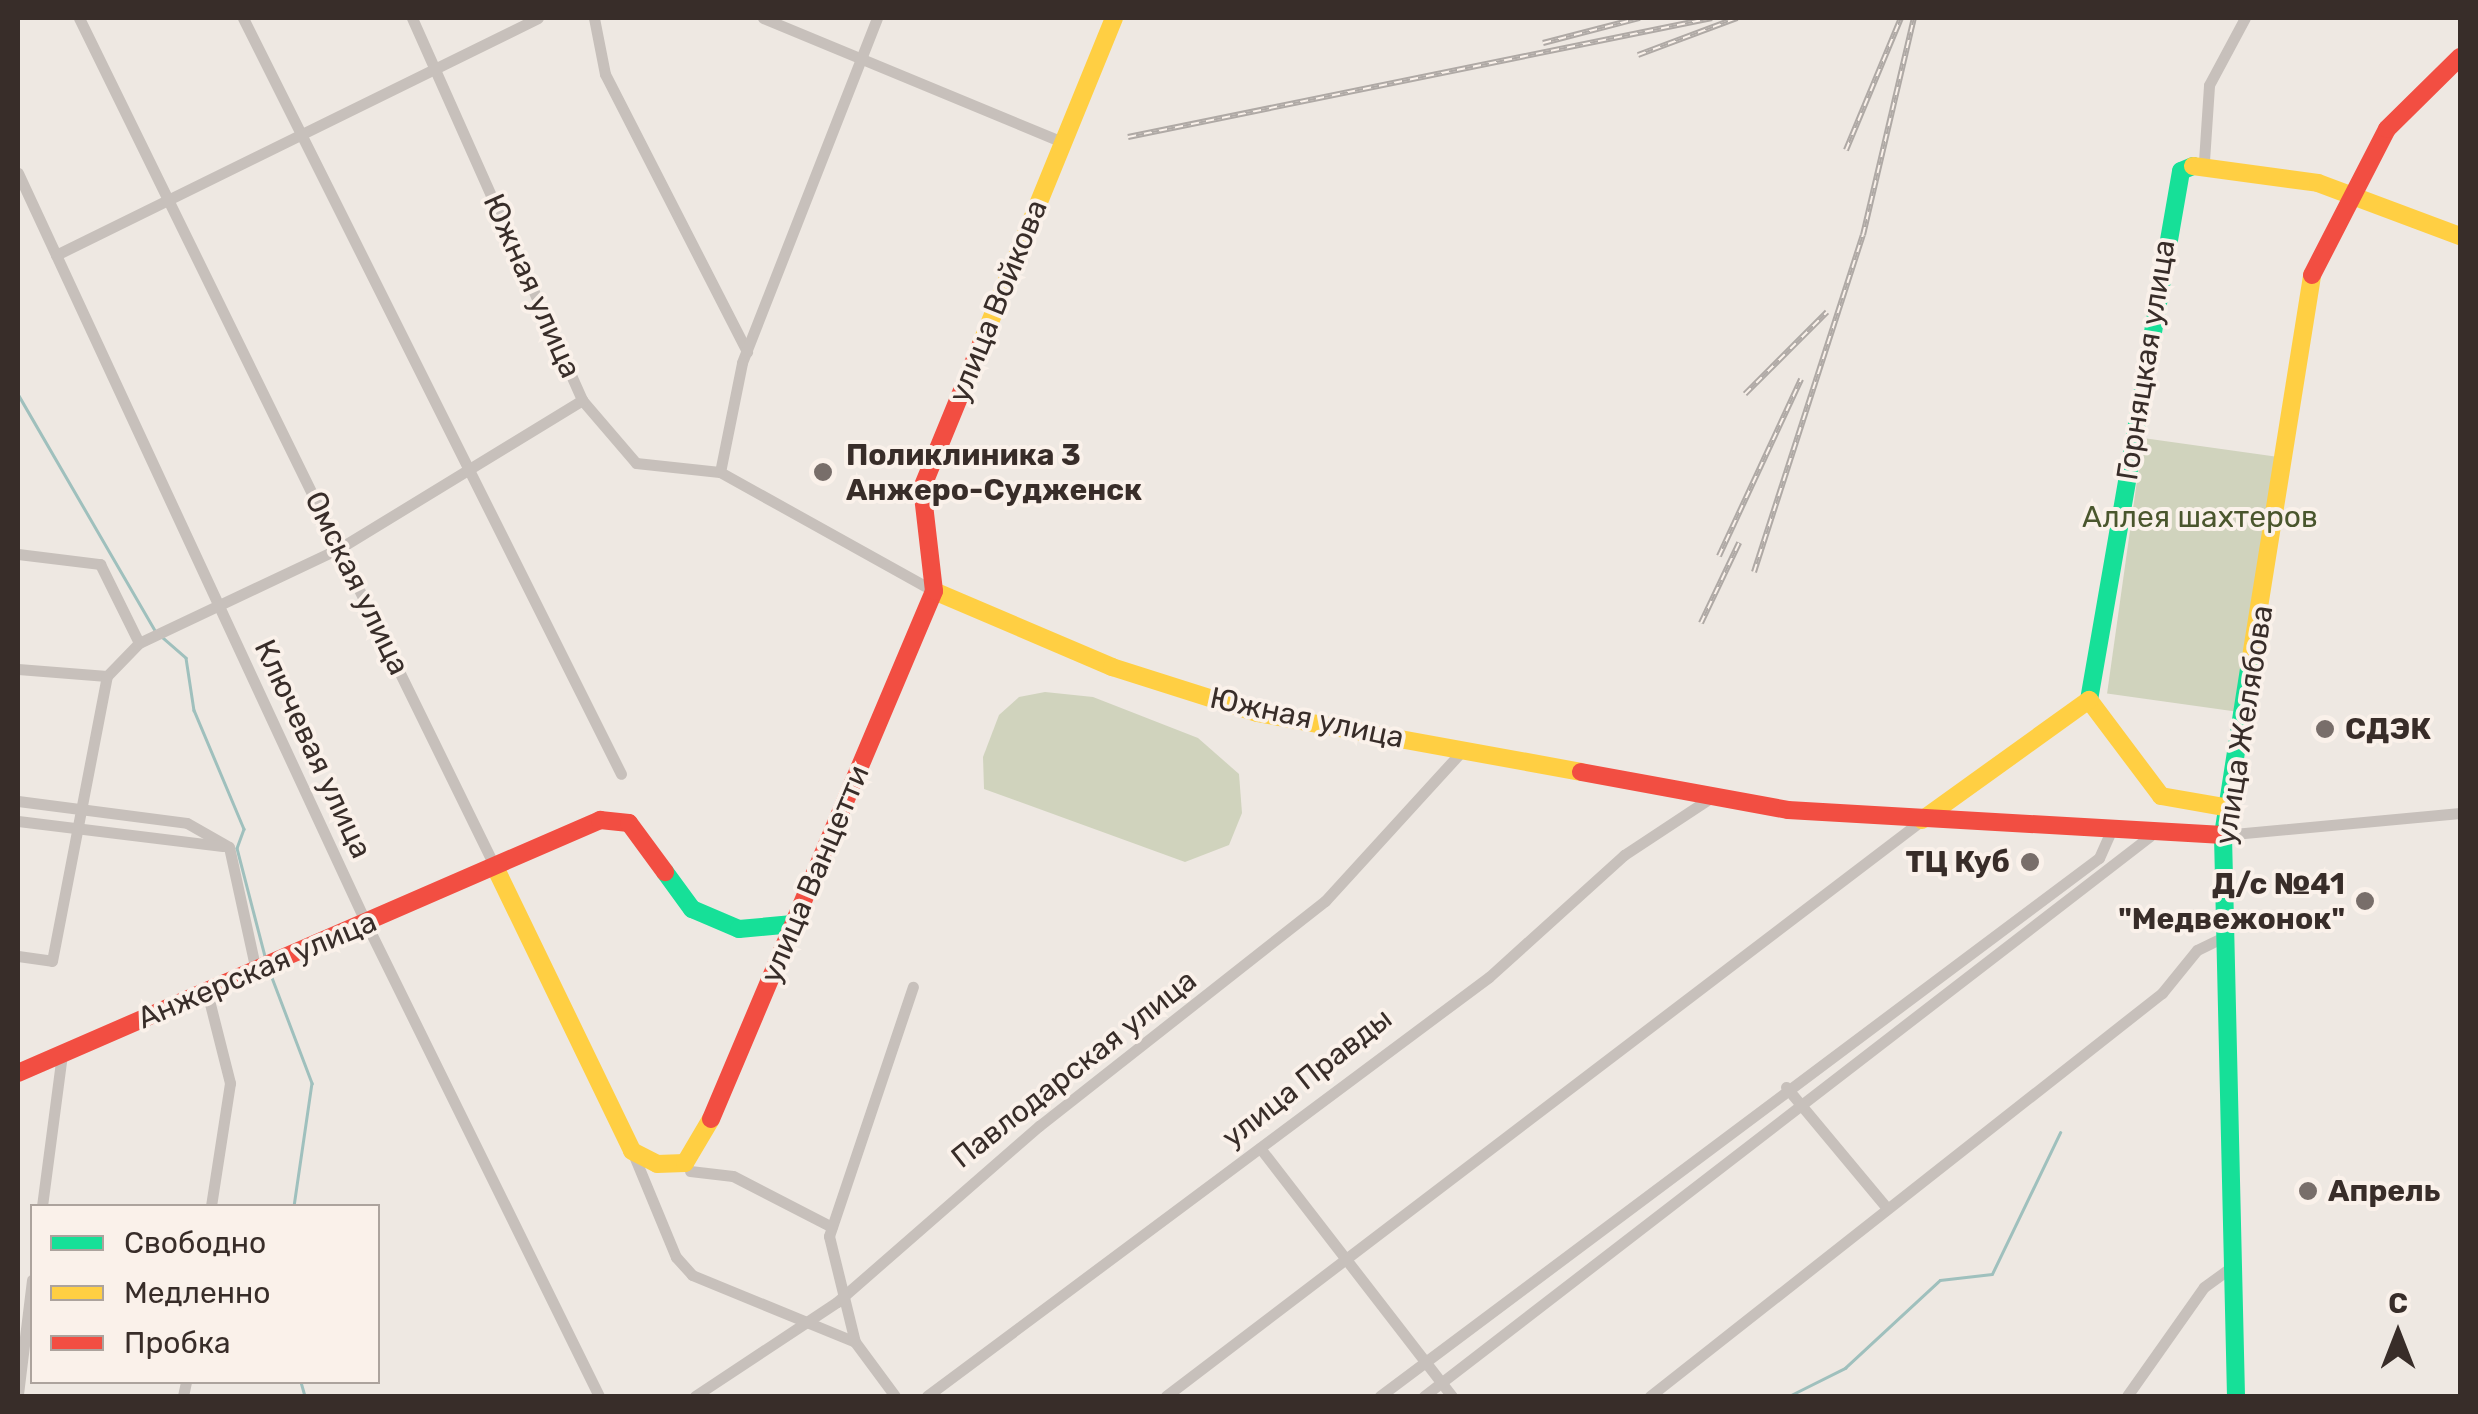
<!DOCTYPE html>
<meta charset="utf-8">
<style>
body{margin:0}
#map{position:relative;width:2478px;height:1414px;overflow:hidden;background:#eee8e2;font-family:Rubik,sans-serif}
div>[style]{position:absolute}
.green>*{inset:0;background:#d0d3bd;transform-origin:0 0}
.stream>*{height:2.5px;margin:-1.25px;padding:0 1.25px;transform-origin:1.25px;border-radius:1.25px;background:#9fc0bd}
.street>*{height:11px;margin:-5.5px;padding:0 5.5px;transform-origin:5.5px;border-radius:5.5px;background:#c7c0bb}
.fast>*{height:18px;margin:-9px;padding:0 9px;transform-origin:9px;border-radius:9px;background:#16e098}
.slow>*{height:18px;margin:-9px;padding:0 9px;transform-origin:9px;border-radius:9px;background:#ffcf43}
.jam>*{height:18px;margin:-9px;padding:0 9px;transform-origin:9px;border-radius:9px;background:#f24e42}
.rail>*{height:6px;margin-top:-3px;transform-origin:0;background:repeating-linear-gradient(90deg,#faf1ea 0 8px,#afa9a5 0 16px);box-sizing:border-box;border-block:2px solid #afa9a5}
.dots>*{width:28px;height:28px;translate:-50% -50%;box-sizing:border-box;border:5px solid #faf1ea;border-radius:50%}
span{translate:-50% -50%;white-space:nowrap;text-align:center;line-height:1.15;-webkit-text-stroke:8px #faf1ea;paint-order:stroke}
.street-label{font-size:30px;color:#382d29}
.poi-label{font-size:30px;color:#382d29;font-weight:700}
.left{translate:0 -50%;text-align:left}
.right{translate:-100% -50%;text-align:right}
.park-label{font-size:30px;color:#4a562d}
.frame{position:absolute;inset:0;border:20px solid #382d29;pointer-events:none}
.legend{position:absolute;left:30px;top:1204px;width:350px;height:180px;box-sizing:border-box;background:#faf1ea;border:2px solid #aca39d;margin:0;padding:12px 18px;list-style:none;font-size:30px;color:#382d29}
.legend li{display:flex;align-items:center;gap:20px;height:50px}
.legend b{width:50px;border:2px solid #aca39d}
.north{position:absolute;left:2348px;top:1284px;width:100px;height:100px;-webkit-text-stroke:8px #faf1ea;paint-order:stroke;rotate:0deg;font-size:28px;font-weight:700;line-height:40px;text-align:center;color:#382d29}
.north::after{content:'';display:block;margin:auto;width:35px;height:45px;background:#382d29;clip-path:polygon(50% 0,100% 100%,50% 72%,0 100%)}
</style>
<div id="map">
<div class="green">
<i style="left:2143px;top:438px;width:135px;height:258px;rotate:8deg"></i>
<i style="clip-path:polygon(1045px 692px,1093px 697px,1198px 738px,1239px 774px,1242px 813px,1229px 845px,1185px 862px,984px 789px,983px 757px,999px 715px,1019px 697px)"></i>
</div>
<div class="stream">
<i style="left:18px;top:394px;width:273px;rotate:59.9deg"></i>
<i style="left:161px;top:636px;width:33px;rotate:41deg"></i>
<i style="left:186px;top:658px;width:53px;rotate:81.3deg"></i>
<i style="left:194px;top:710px;width:129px;rotate:67.2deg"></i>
<i style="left:244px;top:829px;width:20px;rotate:110deg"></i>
<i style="left:237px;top:848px;width:112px;rotate:75.5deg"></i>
<i style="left:271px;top:975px;width:116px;rotate:69.2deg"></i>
<i style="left:312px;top:1083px;width:124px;rotate:98.3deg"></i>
<i style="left:301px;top:1382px;width:15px;rotate:74deg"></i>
<i style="left:1789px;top:1396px;width:63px;rotate:-26.6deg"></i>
<i style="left:1845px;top:1368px;width:129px;rotate:-42.8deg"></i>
<i style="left:1940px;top:1280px;width:52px;rotate:-6.6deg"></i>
<i style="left:1992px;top:1274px;width:157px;rotate:-64.3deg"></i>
</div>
<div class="street">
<i style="left:79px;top:18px;width:945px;rotate:63.9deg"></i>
<i style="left:243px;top:18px;width:845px;rotate:63.43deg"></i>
<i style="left:412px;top:18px;width:418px;rotate:66deg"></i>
<i style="left:582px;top:400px;width:83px;rotate:49.4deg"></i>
<i style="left:636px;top:463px;width:84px;rotate:6.1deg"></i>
<i style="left:594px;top:18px;width:57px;rotate:78.9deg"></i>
<i style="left:605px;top:74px;width:312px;rotate:62.9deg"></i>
<i style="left:763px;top:18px;width:325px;rotate:22.5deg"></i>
<i style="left:877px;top:18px;width:370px;rotate:111.4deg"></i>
<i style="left:742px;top:363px;width:111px;rotate:101.4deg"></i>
<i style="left:720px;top:472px;width:245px;rotate:29.1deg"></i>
<i style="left:2204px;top:161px;width:76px;rotate:-86.2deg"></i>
<i style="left:2209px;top:85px;width:76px;rotate:-61.8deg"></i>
<i style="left:18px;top:173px;width:827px;rotate:65.11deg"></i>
<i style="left:366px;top:923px;width:527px;rotate:63.78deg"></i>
<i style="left:56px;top:255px;width:537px;rotate:-26.18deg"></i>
<i style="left:18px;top:554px;width:83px;rotate:7deg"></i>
<i style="left:100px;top:564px;width:88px;rotate:63.7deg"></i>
<i style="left:18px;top:669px;width:89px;rotate:4.5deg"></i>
<i style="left:107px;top:676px;width:46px;rotate:-45.9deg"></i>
<i style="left:139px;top:643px;width:222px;rotate:-25.3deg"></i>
<i style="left:340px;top:548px;width:284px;rotate:-31.4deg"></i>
<i style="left:18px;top:801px;width:170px;rotate:7.4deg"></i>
<i style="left:187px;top:823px;width:48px;rotate:29.7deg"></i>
<i style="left:18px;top:821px;width:206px;rotate:7deg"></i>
<i style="left:2223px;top:835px;width:238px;rotate:-5.3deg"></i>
<i style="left:229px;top:847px;width:127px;rotate:77.7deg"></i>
<i style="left:18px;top:956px;width:34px;rotate:8deg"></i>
<i style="left:52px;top:961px;width:290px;rotate:-79.1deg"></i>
<i style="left:207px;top:992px;width:94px;rotate:75.8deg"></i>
<i style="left:230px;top:1083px;width:124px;rotate:98.8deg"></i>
<i style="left:1786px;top:1087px;width:155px;rotate:50.2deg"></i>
<i style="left:1260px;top:1148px;width:314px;rotate:52.3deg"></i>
<i style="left:632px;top:1151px;width:115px;rotate:67.5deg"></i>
<i style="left:676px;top:1257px;width:24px;rotate:48deg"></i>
<i style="left:692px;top:1275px;width:176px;rotate:22.3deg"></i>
<i style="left:690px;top:1171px;width:43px;rotate:6.6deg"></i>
<i style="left:733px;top:1176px;width:111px;rotate:27.3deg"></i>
<i style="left:42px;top:1206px;width:153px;rotate:-82.5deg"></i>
<i style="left:18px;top:1394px;width:115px;rotate:-83deg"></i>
<i style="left:183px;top:1396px;width:14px;rotate:-78deg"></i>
<i style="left:695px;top:1396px;width:170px;rotate:-33.5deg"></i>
<i style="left:837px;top:1302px;width:268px;rotate:-41.1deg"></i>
<i style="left:1039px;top:1126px;width:364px;rotate:-38.2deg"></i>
<i style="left:1325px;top:901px;width:203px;rotate:-47.6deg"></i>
<i style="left:895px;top:1396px;width:67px;rotate:-126.5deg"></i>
<i style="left:855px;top:1342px;width:109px;rotate:-103.8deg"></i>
<i style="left:829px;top:1236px;width:263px;rotate:-71.4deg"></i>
<i style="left:927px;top:1396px;width:701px;rotate:-36.71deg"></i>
<i style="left:1489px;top:977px;width:182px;rotate:-42.1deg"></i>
<i style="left:1624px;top:855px;width:105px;rotate:-33.4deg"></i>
<i style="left:1166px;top:1396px;width:950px;rotate:-37.3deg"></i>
<i style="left:1380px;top:1396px;width:898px;rotate:-36.81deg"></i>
<i style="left:2099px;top:858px;width:27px;rotate:-66deg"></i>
<i style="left:1424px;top:1396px;width:917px;rotate:-37.64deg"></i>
<i style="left:1650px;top:1396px;width:652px;rotate:-38.21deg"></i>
<i style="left:2162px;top:993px;width:55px;rotate:-50.9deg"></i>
<i style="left:2197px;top:950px;width:34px;rotate:-26deg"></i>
<i style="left:2127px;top:1396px;width:133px;rotate:-54.8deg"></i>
<i style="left:2204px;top:1287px;width:34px;rotate:-36deg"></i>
</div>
<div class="fast">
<i style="left:2089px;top:700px;width:537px;rotate:-80.13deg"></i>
<i style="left:2181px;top:171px;width:13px;rotate:-23deg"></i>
<i style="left:665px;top:872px;width:46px;rotate:53.9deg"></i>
<i style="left:692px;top:909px;width:51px;rotate:23.1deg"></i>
<i style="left:739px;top:929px;width:54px;rotate:-5.3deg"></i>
<i style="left:2236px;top:1396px;width:561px;rotate:-91.33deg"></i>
<i style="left:2223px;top:835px;width:180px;rotate:-81.1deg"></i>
</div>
<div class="slow">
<i style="left:2193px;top:166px;width:126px;rotate:7.7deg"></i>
<i style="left:2318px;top:183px;width:152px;rotate:20.5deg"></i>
<i style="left:981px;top:344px;width:352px;rotate:-67.8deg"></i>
<i style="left:934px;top:591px;width:194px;rotate:23.1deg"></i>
<i style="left:1112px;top:667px;width:152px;rotate:17.6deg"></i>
<i style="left:1257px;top:713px;width:329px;rotate:10.3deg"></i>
<i style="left:2251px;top:657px;width:387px;rotate:-80.9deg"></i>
<i style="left:2089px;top:700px;width:120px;rotate:53.1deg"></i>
<i style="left:2161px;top:796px;width:69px;rotate:10deg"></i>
<i style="left:1922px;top:820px;width:206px;rotate:-35.7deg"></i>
<i style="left:495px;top:867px;width:315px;rotate:64.2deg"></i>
<i style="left:632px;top:1151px;width:28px;rotate:27deg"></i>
<i style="left:657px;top:1164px;width:28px;rotate:-2deg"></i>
<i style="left:685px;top:1163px;width:51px;rotate:-59.4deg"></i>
</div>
<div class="jam">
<i style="left:2312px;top:275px;width:164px;rotate:-62.8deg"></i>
<i style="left:2387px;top:129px;width:103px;rotate:-44.6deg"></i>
<i style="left:1581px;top:772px;width:210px;rotate:10.4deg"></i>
<i style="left:1788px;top:810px;width:436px;rotate:3.3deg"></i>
<i style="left:18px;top:1073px;width:635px;rotate:-23.49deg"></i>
<i style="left:600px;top:820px;width:29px;rotate:6deg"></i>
<i style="left:629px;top:823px;width:61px;rotate:53.7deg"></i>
<i style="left:711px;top:1119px;width:573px;rotate:-67.1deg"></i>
<i style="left:934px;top:591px;width:104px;rotate:-96.6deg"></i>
<i style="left:922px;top:488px;width:156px;rotate:-67.7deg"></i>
</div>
<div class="rail">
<i style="left:1543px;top:43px;width:100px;rotate:-14.5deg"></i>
<i style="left:1638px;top:55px;width:106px;rotate:-20.5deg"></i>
<i style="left:1128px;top:137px;width:596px;rotate:-11.52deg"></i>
<i style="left:1846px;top:150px;width:143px;rotate:-67.4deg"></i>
<i style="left:1745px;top:394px;width:116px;rotate:-45deg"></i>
<i style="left:1719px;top:556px;width:195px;rotate:-65.1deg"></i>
<i style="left:1754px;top:572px;width:354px;rotate:-72.1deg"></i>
<i style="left:1863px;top:235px;width:223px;rotate:-76.8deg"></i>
<i style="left:1701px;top:623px;width:89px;rotate:-64.6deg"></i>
</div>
<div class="dots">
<i style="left:823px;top:472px;background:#786e6a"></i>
<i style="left:2325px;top:729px;background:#786e6a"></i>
<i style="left:2030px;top:862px;background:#786e6a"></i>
<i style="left:2365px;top:901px;background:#786e6a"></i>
<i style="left:2308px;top:1191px;background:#786e6a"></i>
</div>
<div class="street-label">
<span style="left:532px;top:286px;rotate:66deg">Южная улица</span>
<span style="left:998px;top:301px;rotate:-68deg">улица Войкова</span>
<span style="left:2146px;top:360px;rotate:-81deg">Горняцкая улица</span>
<span style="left:357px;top:583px;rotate:64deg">Омская улица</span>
<span style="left:1307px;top:718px;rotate:12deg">Южная улица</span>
<span style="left:2244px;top:725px;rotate:-81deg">улица Желябова</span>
<span style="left:313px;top:749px;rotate:65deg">Ключевая улица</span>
<span style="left:815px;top:874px;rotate:-67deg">улица Ванцетти</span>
<span style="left:257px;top:970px;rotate:-23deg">Анжерская улица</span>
<span style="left:1074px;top:1069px;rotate:-38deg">Павлодарская улица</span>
<span style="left:1307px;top:1078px;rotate:-38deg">улица Правды</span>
</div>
<div class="poi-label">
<span class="left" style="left:846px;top:472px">Поликлиника 3<br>Анжеро-Судженск</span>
<span class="left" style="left:2345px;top:729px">СДЭК</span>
<span class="right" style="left:2010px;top:862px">ТЦ Куб</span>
<span class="right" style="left:2345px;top:901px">Д/с №41<br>"Медвежонок"</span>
<span class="left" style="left:2328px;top:1191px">Апрель</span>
</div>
<div class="park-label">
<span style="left:2200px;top:517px">Аллея шахтеров</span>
</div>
<div class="frame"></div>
<ul class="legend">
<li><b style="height:12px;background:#16e098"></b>Свободно</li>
<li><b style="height:12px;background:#ffcf43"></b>Медленно</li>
<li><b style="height:12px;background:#f24e42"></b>Пробка</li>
</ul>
<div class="north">С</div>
</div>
